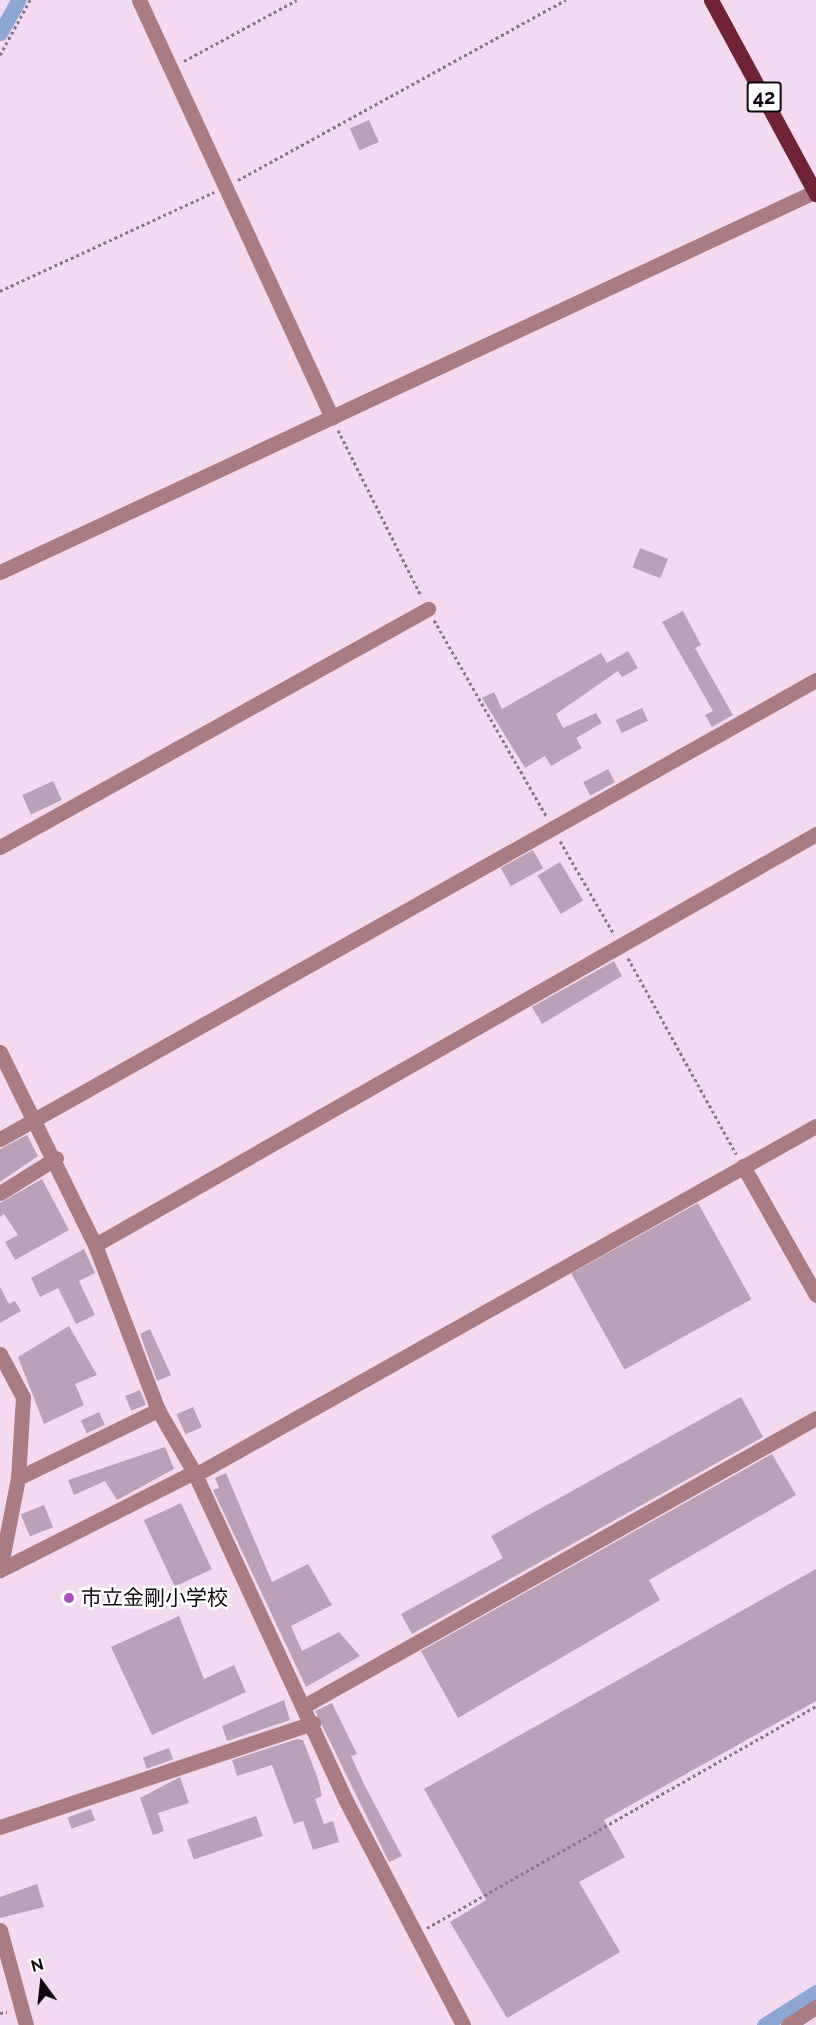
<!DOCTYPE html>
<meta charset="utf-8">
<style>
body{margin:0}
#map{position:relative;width:816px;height:2025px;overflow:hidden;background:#f3daf1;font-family:Raleway,"Noto Sans JP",sans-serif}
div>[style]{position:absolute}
.canal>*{height:15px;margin:-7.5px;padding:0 7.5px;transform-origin:7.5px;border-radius:7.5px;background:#8ea6d3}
.building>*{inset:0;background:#b9a2b8;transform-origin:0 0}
.path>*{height:3px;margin-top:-1.5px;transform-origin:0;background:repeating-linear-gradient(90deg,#887787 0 3px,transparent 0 6px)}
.minor>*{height:15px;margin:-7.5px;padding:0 7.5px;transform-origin:7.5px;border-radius:7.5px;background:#a97b83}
.tertiary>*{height:15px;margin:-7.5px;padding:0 7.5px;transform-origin:7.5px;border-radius:7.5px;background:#a97b83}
.primary>*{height:15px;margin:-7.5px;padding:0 7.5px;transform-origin:7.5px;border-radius:7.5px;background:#702237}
.dots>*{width:16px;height:16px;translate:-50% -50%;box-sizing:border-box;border:3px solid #fff;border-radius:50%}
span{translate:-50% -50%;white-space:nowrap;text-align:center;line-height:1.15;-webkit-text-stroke:5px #fff;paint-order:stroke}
.shield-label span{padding:2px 4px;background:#fff;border:2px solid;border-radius:4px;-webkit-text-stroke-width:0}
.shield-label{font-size:20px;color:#100810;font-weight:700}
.poi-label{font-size:21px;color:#100810}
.left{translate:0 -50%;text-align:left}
.north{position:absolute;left:12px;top:1953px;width:60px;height:60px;-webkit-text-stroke:4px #fff;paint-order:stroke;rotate:345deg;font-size:16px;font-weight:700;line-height:24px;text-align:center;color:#100810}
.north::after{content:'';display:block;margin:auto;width:21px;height:27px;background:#100810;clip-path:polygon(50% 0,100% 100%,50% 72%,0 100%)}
</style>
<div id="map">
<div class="canal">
<i style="left:0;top:33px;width:38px;rotate:-61deg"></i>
<i style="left:764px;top:2025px;width:62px;rotate:-32.4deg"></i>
</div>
<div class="building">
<i style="left:369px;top:120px;width:24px;height:21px;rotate:66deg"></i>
<i style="left:640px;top:548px;width:30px;height:21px;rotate:21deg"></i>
<i style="clip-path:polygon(683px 611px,701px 645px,695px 648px,733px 715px,712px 727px,705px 715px,713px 711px,662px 622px)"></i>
<i style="clip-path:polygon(628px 651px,638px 668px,622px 677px,618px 671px,556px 714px,563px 728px,596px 713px,602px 723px,576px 738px,582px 748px,551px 766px,545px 756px,525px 768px,482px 698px,494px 692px,502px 709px,601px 653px,607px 663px)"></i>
<i style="left:642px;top:708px;width:14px;height:29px;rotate:65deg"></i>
<i style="left:608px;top:769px;width:15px;height:28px;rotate:62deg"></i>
<i style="left:53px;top:781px;width:21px;height:34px;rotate:65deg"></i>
<i style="left:533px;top:850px;width:21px;height:37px;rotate:61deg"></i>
<i style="left:560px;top:862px;width:45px;height:26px;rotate:59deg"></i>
<i style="clip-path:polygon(614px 961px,622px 976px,542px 1024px,532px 1007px)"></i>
<i style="clip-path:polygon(27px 1135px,38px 1156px,0 1182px,0 1149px)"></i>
<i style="clip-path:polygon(42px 1179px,69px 1230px,15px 1260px,5px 1242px,18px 1235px,4px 1214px,0 1217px,0 1203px)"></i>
<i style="left:698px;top:1203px;width:110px;height:145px;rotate:61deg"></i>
<i style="clip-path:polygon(84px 1249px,95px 1273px,79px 1281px,95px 1315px,76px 1324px,58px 1288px,40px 1297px,31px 1278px)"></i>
<i style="clip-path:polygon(0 1287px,9px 1304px,15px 1301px,21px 1311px,0 1323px)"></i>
<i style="clip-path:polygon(69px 1326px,97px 1375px,75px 1384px,84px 1405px,44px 1424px,18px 1357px)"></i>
<i style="clip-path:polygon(150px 1329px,171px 1375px,157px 1381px,140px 1334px)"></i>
<i style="left:140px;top:1390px;width:16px;height:16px;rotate:68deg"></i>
<i style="clip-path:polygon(741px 1397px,763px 1437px,412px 1634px,401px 1614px,503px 1558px,491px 1536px)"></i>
<i style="left:193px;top:1407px;width:22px;height:18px;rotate:66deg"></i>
<i style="left:99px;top:1412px;width:14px;height:20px;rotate:65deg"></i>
<i style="clip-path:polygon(165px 1447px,174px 1469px,117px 1500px,105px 1481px,74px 1495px,68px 1480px)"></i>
<i style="clip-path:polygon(772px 1454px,796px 1495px,649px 1580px,660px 1600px,458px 1718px,421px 1651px)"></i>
<i style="clip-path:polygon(226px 1473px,272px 1582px,308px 1564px,332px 1605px,291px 1626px,302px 1651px,339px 1632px,360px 1656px,306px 1687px,213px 1490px,219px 1488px,215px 1478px)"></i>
<i style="left:181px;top:1503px;width:73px;height:41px;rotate:65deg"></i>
<i style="left:44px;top:1505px;width:24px;height:25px;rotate:68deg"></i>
<i style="clip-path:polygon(816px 1569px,816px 1701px,604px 1820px,625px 1857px,579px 1882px,620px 1952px,507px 2018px,450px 1922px,486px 1900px,424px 1789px)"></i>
<i style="clip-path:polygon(179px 1616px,204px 1679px,234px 1665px,246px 1692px,152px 1735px,111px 1647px)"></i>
<i style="clip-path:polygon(284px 1700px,290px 1720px,227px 1741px,222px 1726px)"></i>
<i style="clip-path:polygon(332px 1703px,357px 1754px,351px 1756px,365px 1786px,402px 1856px,389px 1862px,315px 1711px)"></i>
<i style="clip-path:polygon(297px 1739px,303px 1740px,318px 1779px,322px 1796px,315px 1799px,324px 1824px,333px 1821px,339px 1842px,313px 1850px,303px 1821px,294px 1824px,272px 1765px,237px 1776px,232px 1760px)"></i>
<i style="left:169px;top:1748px;width:12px;height:28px;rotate:70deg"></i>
<i style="clip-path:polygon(180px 1777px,189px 1803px,158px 1813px,164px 1831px,153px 1835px,140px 1798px)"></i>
<i style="left:91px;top:1809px;width:12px;height:25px;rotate:70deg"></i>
<i style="left:256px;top:1816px;width:21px;height:73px;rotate:71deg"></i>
<i style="clip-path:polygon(37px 1884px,44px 1907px,0 1918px,0 1897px)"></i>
</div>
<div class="path">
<i style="left:0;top:55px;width:63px;rotate:-61.4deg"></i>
<i style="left:184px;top:61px;width:128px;rotate:-28.4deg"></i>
<i style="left:238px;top:180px;width:374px;rotate:-28.8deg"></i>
<i style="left:0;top:291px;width:236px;rotate:-24.8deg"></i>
<i style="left:338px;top:430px;width:186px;rotate:63.4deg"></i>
<i style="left:434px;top:620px;width:227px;rotate:60.2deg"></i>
<i style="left:560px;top:841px;width:108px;rotate:59.9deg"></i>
<i style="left:628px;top:958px;width:224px;rotate:61.1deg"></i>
<i style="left:427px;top:1928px;width:448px;rotate:-29.7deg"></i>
<i style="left:0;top:2013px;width:7px;rotate:-8deg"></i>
</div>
<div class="minor">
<i style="left:139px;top:0;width:460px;rotate:65.2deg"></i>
<i style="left:0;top:572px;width:901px;rotate:-25.03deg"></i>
<i style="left:0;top:847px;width:490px;rotate:-29.1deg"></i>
<i style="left:0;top:1052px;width:215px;rotate:63.8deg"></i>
<i style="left:95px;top:1245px;width:177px;rotate:69.1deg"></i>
<i style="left:158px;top:1410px;width:72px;rotate:59.9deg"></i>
<i style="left:194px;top:1472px;width:360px;rotate:65.2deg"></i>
<i style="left:345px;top:1799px;width:255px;rotate:62.4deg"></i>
<i style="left:0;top:1139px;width:936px;rotate:-29.36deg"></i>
<i style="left:743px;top:1166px;width:148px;rotate:60.5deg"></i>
<i style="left:0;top:1193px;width:66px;rotate:-32deg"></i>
<i style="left:95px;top:1245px;width:830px;rotate:-29.68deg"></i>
<i style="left:0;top:1354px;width:49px;rotate:61.9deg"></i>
<i style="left:23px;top:1397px;width:81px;rotate:93.5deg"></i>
<i style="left:18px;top:1478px;width:94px;rotate:101.1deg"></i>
<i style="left:195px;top:1475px;width:712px;rotate:-29.34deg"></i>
<i style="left:18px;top:1478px;width:156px;rotate:-25.9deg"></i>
<i style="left:4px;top:1568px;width:213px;rotate:-26.8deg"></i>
<i style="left:304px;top:1706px;width:587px;rotate:-29.36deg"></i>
<i style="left:0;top:1827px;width:330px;rotate:-18.4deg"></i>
<i style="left:0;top:1930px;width:98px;rotate:74.7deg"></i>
</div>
<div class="tertiary">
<i style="left:788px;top:2025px;width:33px;rotate:-33deg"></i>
</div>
<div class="primary">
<i style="left:711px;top:0;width:221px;rotate:61.6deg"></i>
</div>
<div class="dots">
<i style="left:69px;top:1598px;background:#aa4fbb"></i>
</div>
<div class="shield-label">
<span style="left:764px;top:97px">42</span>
</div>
<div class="poi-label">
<span class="left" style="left:81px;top:1598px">市立金剛小学校</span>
</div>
<div class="north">N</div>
</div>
